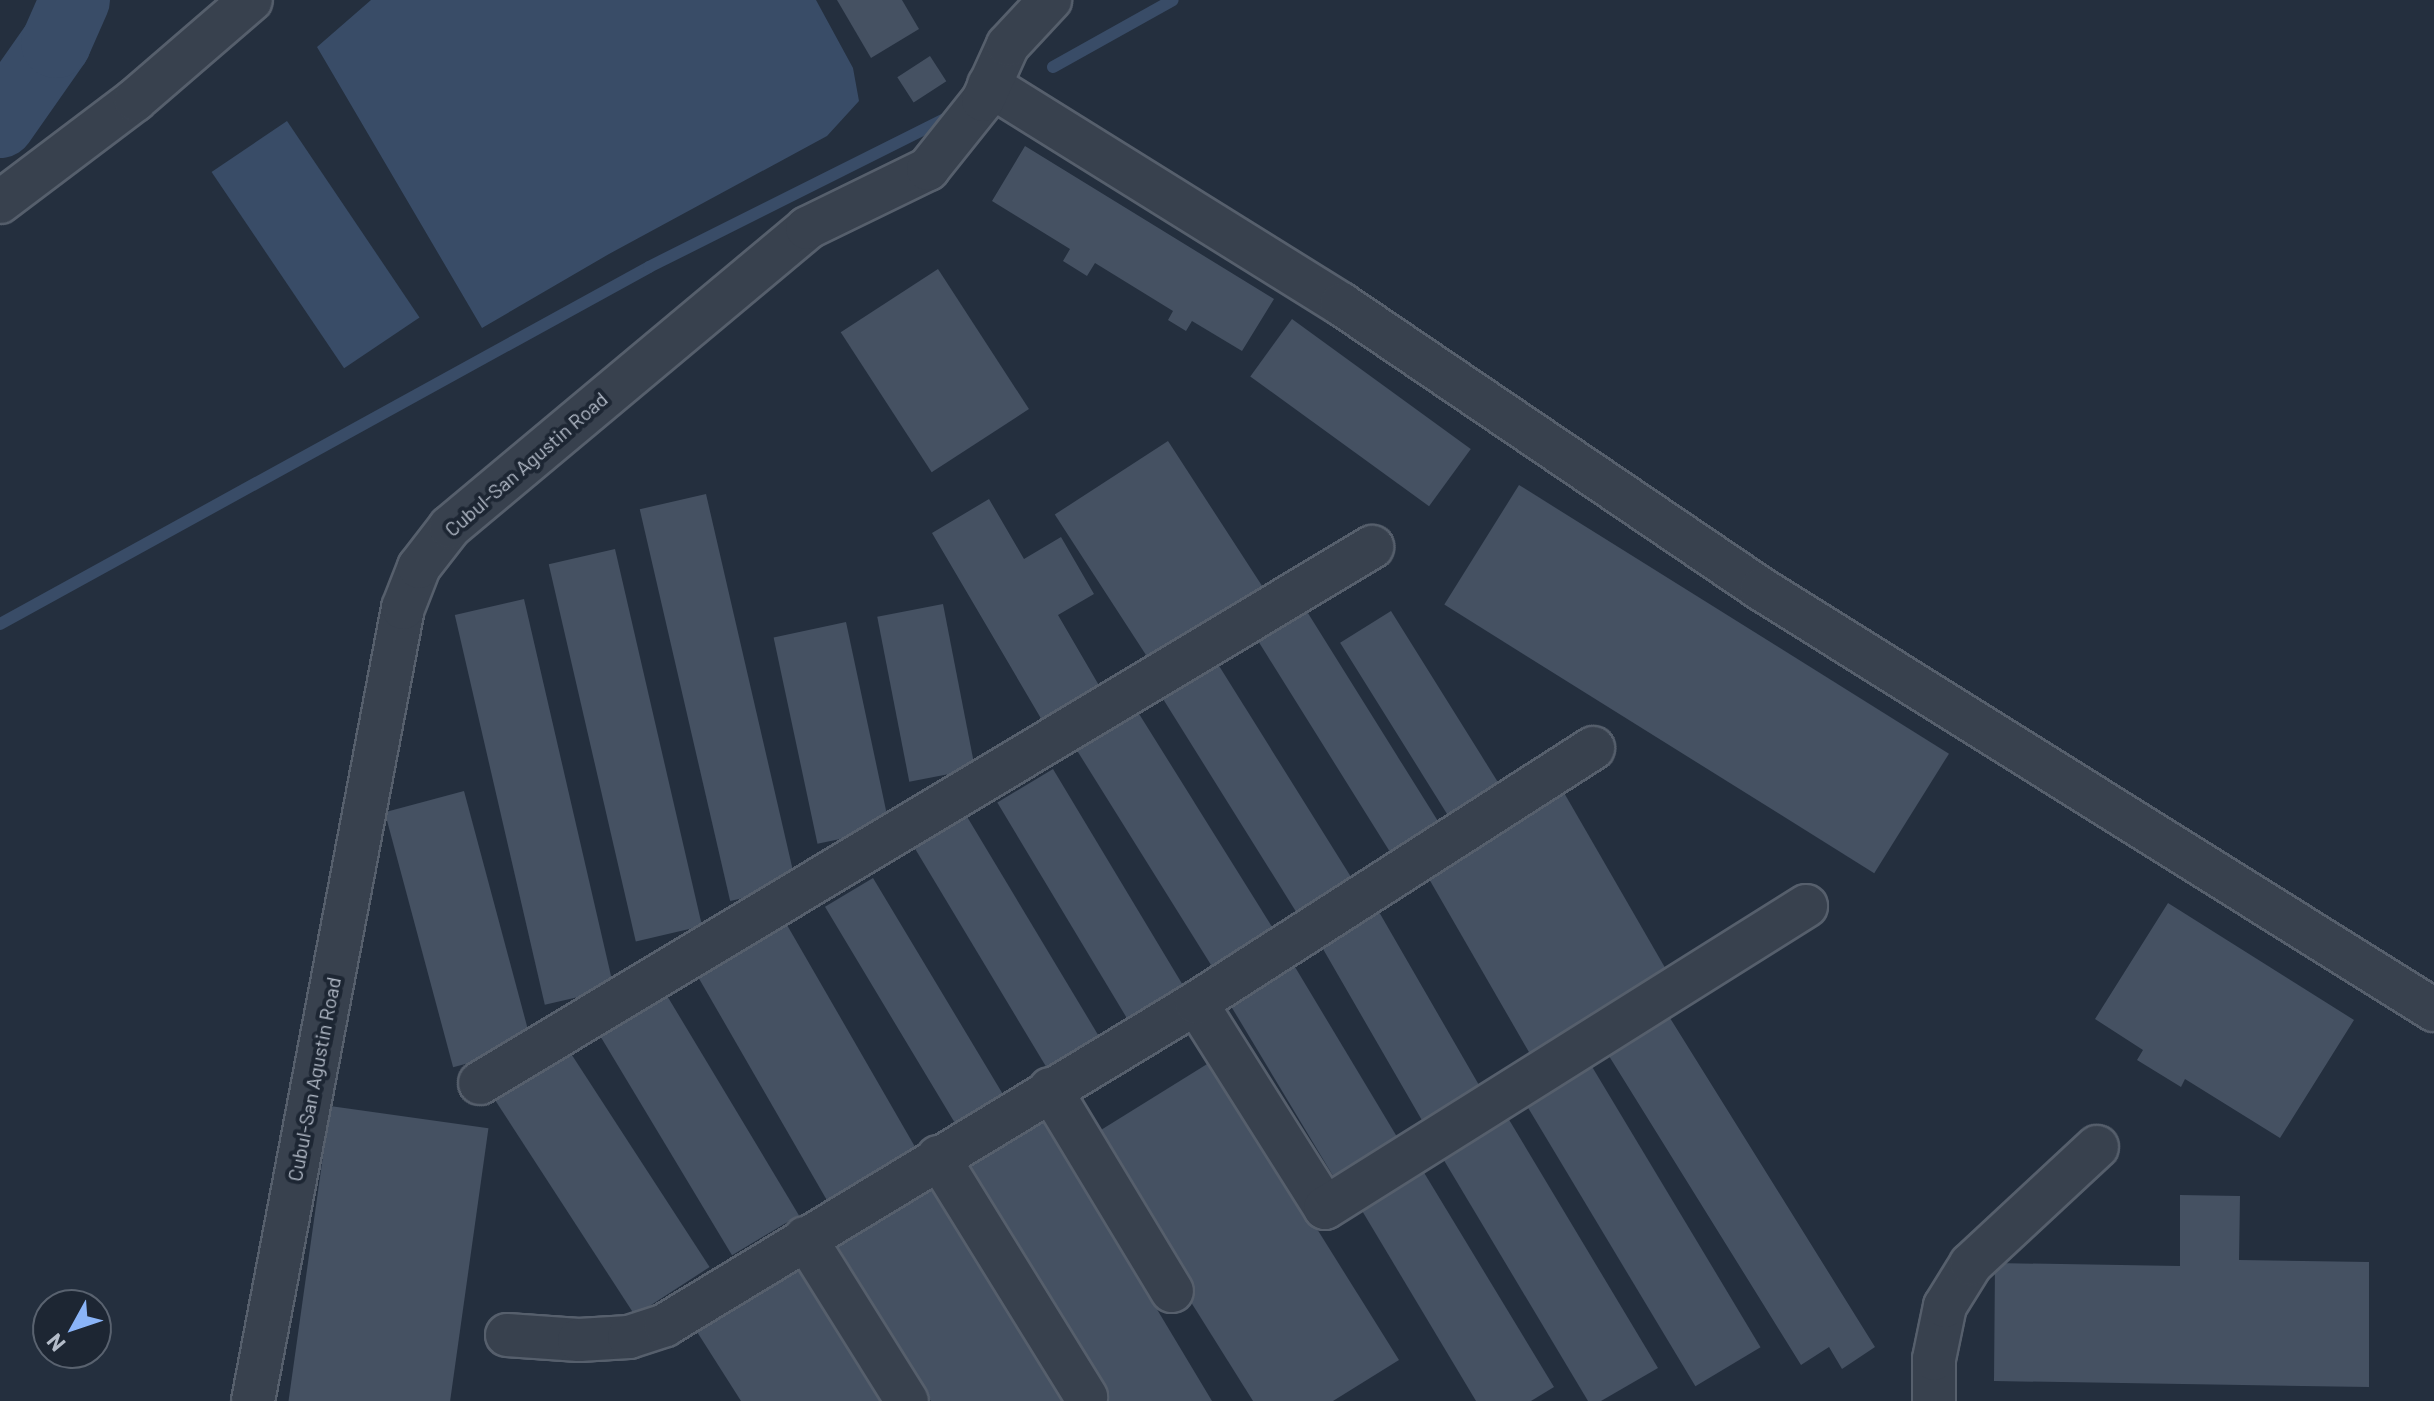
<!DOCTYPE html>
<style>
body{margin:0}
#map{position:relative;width:2434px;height:1401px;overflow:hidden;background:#242f3e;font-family:Barlow,sans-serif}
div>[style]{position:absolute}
.water>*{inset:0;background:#394c67;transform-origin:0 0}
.stream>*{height:12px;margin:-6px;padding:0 6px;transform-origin:6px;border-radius:6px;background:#394c67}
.river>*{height:70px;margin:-35px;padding:0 35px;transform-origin:35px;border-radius:35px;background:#394c67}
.building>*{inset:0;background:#455162;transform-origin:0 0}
.roads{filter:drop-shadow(2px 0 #565f6c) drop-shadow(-2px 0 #565f6c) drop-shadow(0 2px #565f6c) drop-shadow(0 -2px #565f6c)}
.minor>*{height:42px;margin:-21px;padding:0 21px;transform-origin:21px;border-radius:21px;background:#38414e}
span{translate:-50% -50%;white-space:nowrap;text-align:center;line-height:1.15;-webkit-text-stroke:8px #1d2633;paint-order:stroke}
.street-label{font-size:20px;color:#b4bcc9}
.north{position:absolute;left:32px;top:1289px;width:80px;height:80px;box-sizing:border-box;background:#1d2633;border:2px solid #59626f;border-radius:50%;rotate:230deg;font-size:22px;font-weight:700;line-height:32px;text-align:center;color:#b4bcc9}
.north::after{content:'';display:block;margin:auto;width:28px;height:36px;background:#8ab4f8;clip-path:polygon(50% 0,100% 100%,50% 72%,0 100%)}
</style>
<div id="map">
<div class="water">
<i style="clip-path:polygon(371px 0,816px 0,853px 68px,859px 101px,827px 136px,609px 254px,482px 328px,317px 47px)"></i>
<i style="left:287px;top:121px;width:237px;height:91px;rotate:56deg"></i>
</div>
<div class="stream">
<i style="left:1053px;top:67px;width:137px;rotate:-29.2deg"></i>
<i style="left:0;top:624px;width:741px;rotate:-28.81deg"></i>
<i style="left:649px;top:267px;width:335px;rotate:-26.6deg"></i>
</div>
<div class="river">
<i style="left:0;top:123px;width:98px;rotate:-55deg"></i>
<i style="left:56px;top:43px;width:47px;rotate:-66.2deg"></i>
</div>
<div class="building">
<i style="clip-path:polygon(837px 0,902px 0,919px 29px,871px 58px)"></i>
<i style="left:930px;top:56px;width:30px;height:39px;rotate:57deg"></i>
<i style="clip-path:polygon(1025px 146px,1274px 299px,1242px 351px,1192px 321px,1186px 331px,1168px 320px,1173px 311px,1095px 263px,1087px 276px,1063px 261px,1070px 249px,992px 201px)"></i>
<i style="left:938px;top:269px;width:167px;height:116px;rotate:57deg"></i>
<i style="left:1292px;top:319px;width:221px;height:71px;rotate:36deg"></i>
<i style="left:1168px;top:441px;width:180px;height:135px;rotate:57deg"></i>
<i style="left:1519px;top:485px;width:507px;height:141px;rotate:32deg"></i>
<i style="left:706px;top:494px;width:402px;height:68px;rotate:77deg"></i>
<i style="clip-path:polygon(989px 499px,1024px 559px,1061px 537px,1094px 594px,1058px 615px,1104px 694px,1046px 727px,932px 533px)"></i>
<i style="left:615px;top:549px;width:387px;height:68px;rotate:77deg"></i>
<i style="left:524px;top:599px;width:400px;height:71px;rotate:77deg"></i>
<i style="left:943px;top:604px;width:168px;height:67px;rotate:79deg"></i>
<i style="left:1306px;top:610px;width:258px;height:57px;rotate:58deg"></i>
<i style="left:1391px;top:611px;width:208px;height:60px;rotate:58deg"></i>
<i style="left:846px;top:622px;width:211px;height:74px;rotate:78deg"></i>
<i style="left:1216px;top:661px;width:268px;height:65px;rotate:58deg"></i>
<i style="left:1136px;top:709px;width:269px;height:72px;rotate:58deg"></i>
<i style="left:1053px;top:769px;width:255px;height:65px;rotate:59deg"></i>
<i style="left:464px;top:791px;width:264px;height:82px;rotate:75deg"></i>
<i style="left:1563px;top:791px;width:220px;height:160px;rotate:60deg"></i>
<i style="left:966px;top:815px;width:258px;height:61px;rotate:59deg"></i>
<i style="left:873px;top:878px;width:252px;height:56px;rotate:59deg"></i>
<i style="clip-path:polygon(2168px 903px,2354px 1020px,2280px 1138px,2185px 1079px,2181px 1087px,2137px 1060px,2143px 1050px,2095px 1019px)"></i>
<i style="left:1375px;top:905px;width:227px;height:67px;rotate:60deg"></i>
<i style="left:787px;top:925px;width:264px;height:103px;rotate:60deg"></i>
<i style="left:1289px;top:957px;width:226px;height:75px;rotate:59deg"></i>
<i style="left:666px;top:994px;width:258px;height:78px;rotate:59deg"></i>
<i style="clip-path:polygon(1665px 1010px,1875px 1347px,1842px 1369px,1829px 1347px,1801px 1365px,1604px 1048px)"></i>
<i style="left:568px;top:1049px;width:260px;height:89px;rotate:57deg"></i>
<i style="left:1588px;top:1060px;width:335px;height:76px;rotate:59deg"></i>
<i style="clip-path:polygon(1212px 1061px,1399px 1360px,1333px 1401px,1253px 1401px,1088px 1138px)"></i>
<i style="left:330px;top:1106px;width:160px;height:298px;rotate:8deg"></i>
<i style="clip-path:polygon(1505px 1113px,1658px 1368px,1601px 1401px,1588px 1401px,1439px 1152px)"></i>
<i style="clip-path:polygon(1041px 1116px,1212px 1401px,1103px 1401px,961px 1164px)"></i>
<i style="clip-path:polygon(1420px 1166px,1554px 1387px,1531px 1401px,1476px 1401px,1358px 1204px)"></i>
<i style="clip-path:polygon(938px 1183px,1068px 1401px,931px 1401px,836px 1243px)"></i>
<i style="clip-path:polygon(2180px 1195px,2240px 1196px,2239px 1260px,2369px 1262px,2369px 1387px,1994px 1381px,1995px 1263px,2180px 1266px)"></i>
<i style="clip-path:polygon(803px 1253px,897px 1401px,741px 1401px,692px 1324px)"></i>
</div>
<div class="roads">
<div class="minor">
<i style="left:989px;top:85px;width:415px;rotate:31.9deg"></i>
<i style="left:1341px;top:304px;width:508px;rotate:34.16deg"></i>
<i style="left:1761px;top:589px;width:794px;rotate:32.03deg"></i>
<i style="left:0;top:202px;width:169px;rotate:-37.1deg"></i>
<i style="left:135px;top:100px;width:153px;rotate:-40.8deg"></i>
<i style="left:1196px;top:1003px;width:242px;rotate:57.8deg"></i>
<i style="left:1325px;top:1208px;width:568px;rotate:-32.12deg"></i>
<i style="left:480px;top:1083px;width:1041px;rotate:-31deg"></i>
<i style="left:1050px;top:1089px;width:236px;rotate:58.9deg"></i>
<i style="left:938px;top:1157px;width:282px;rotate:58.3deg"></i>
<i style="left:805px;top:1238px;width:192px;rotate:58deg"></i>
<i style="left:507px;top:1335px;width:72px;rotate:4deg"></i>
<i style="left:579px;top:1340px;width:50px;rotate:-3.4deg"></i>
<i style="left:629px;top:1337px;width:38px;rotate:-18deg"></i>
<i style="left:665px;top:1325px;width:621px;rotate:-31.23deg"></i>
<i style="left:1196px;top:1003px;width:472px;rotate:-32.7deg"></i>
<i style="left:253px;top:1401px;width:807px;rotate:-79.29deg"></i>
<i style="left:403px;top:608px;width:44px;rotate:-68.7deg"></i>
<i style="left:419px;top:567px;width:51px;rotate:-52.2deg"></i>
<i style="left:450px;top:527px;width:466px;rotate:-39.9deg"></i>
<i style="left:807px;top:228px;width:135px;rotate:-26deg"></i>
<i style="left:928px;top:169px;width:88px;rotate:-51.4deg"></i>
<i style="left:983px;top:100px;width:60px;rotate:-65.6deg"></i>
<i style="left:1008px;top:45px;width:62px;rotate:-47deg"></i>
<i style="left:1934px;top:1401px;width:42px;rotate:-90deg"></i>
<i style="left:1934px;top:1359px;width:54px;rotate:-78.3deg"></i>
<i style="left:1945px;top:1306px;width:49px;rotate:-58.2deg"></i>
<i style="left:1971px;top:1264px;width:172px;rotate:-42.9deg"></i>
</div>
</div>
<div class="street-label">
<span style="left:526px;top:464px;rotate:-41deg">Cubul-San Agustin Road</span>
<span style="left:314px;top:1079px;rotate:-79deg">Cubul-San Agustin Road</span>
</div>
<div class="north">N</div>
</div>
